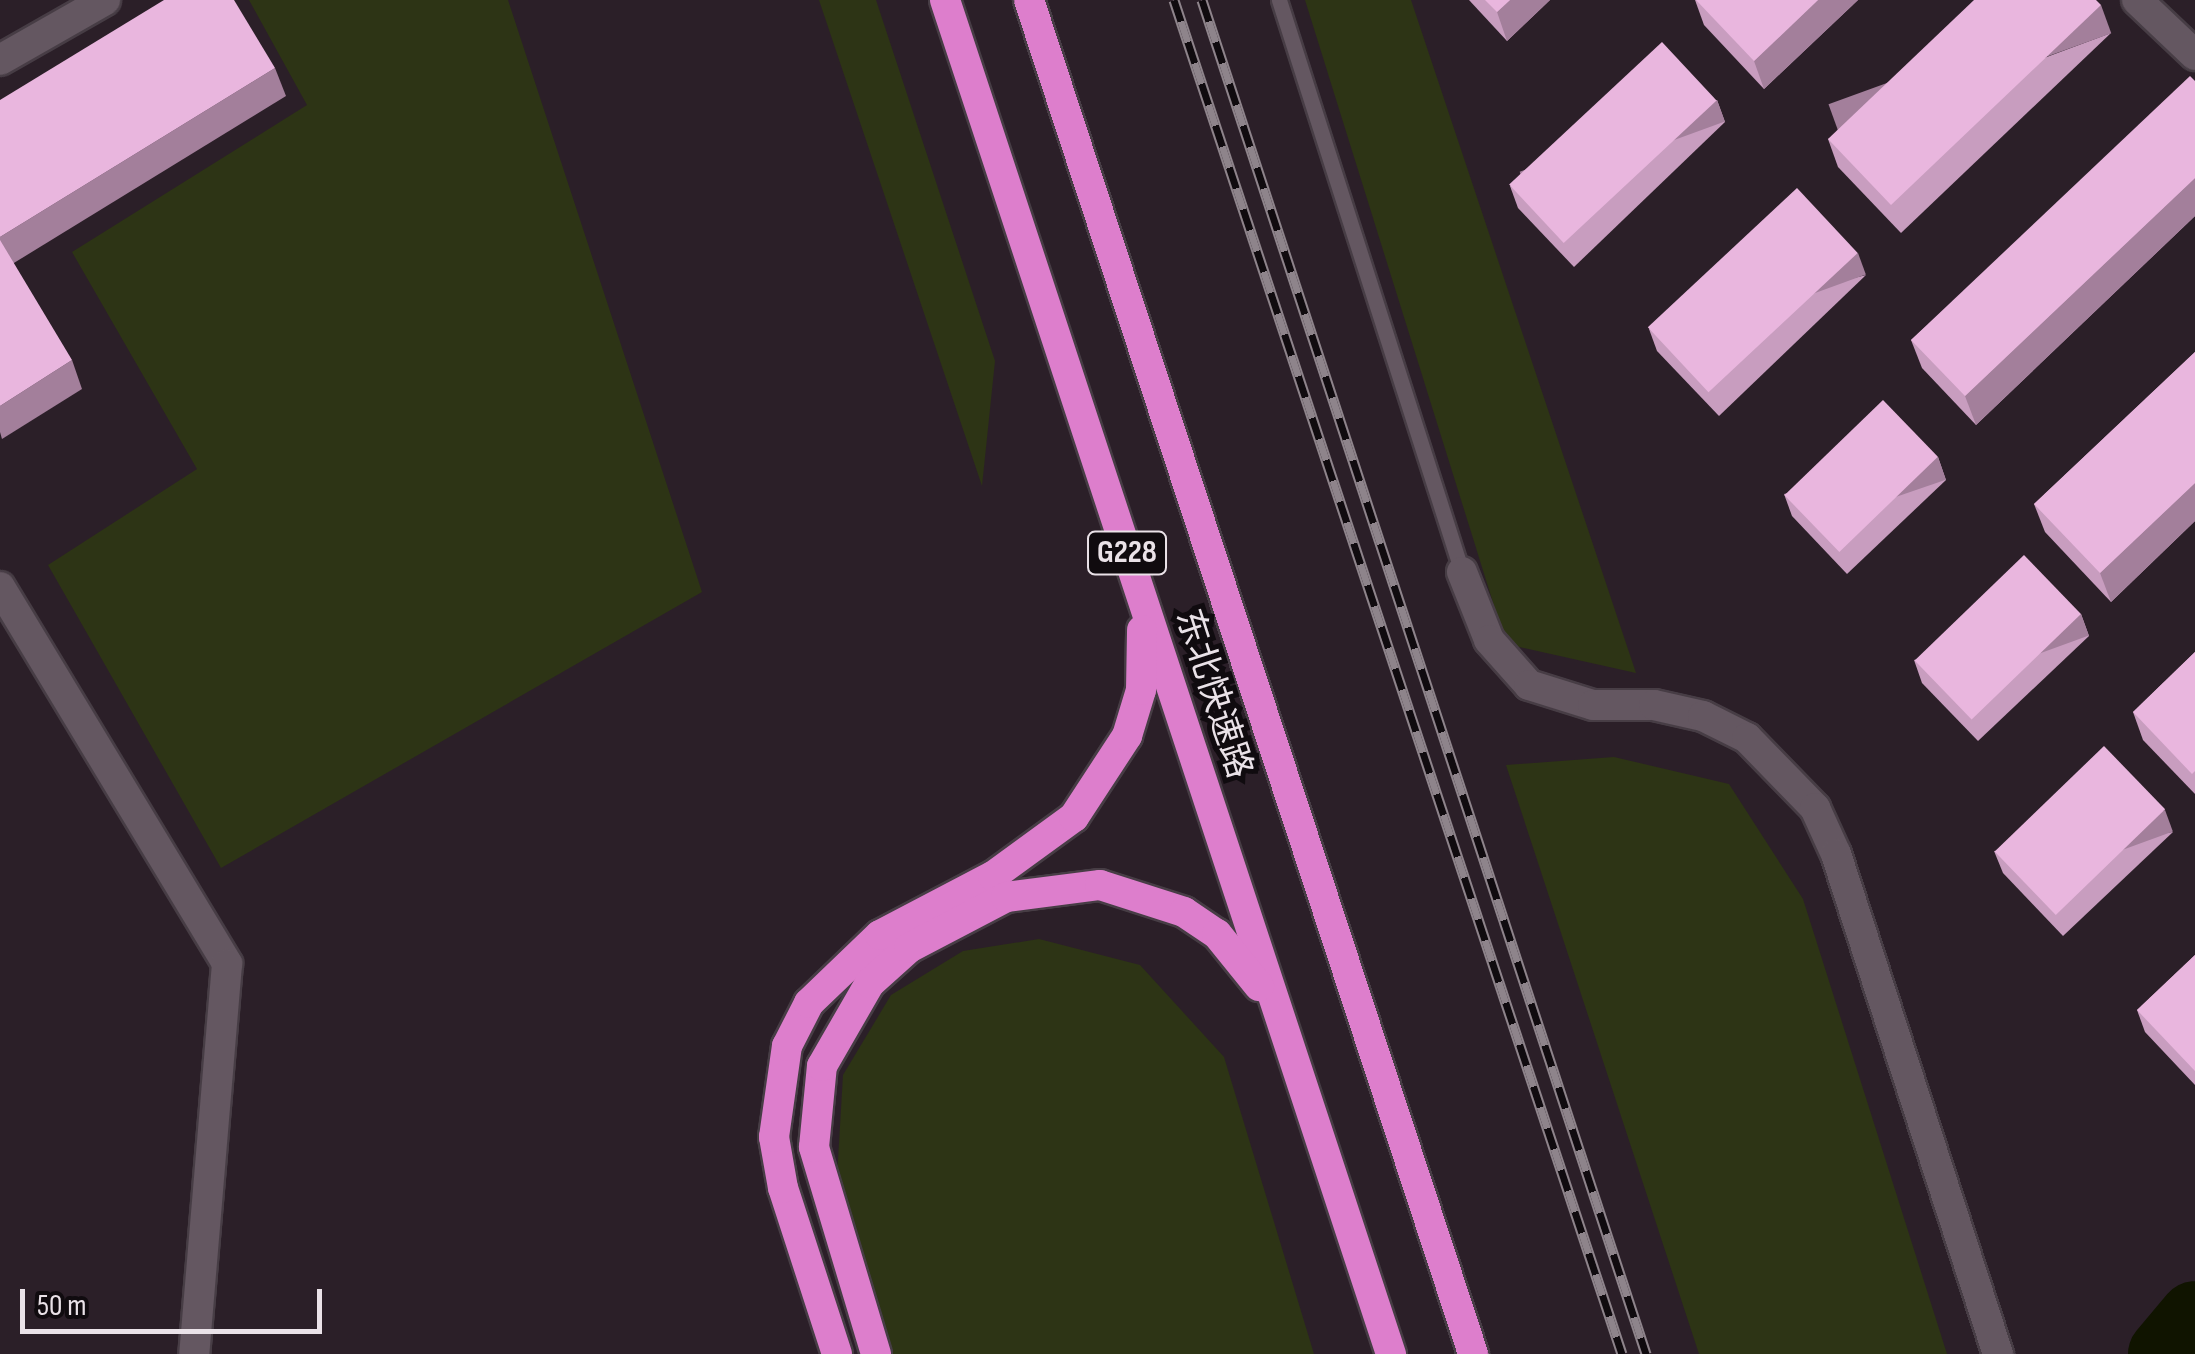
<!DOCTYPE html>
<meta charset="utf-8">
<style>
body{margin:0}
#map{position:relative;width:2195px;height:1354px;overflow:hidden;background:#2b1f28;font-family:"Sofia Sans Condensed","Noto Sans SC",sans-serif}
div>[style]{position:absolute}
.green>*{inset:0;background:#2d3415}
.river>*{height:72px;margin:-36px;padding:0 36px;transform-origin:36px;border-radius:36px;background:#101400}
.roads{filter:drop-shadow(2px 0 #473d45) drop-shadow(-2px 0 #473d45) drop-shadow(0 2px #473d45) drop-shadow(0 -2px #473d45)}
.lane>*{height:15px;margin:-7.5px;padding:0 7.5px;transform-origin:7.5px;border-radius:7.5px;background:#645761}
.street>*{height:30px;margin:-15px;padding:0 15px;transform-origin:15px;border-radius:15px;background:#645761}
.highway>*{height:30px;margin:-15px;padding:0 15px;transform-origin:15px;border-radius:15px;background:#dd7ecc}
.rail>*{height:11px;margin-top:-5.5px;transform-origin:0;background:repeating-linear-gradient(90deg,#100b0f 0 22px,#8e848b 0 44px);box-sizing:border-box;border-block:2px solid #8e848b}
.wall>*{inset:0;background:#c89dbf}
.shaded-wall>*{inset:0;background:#a37f9b;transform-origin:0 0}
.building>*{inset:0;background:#e9b6de;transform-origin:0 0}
span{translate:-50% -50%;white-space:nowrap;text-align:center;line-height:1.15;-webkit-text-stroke:10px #100b0f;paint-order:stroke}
.shield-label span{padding:2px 8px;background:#100b0f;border:2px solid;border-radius:8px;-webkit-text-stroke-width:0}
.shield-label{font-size:32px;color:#eae2e8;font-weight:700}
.street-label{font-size:35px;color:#eae2e8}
.scale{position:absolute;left:20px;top:1289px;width:302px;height:45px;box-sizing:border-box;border:5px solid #eae2e8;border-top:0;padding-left:12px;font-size:30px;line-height:35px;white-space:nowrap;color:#eae2e8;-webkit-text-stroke:8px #100b0f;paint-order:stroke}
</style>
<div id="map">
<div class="green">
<i style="clip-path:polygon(249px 0,508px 0,702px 592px,221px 868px,48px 565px,197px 469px,72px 252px,307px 105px)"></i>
<i style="clip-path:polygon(819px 0,876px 0,995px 361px,982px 486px)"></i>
<i style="clip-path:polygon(1305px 0,1411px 0,1636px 673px,1506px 644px)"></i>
<i style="clip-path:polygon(1614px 757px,1729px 784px,1803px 899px,1947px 1354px,1699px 1354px,1506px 765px)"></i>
<i style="clip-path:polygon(1039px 939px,1140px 965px,1224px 1057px,1314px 1354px,888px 1354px,836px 1194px,843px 1075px,891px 995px,963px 951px)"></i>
</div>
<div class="river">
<i style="left:2164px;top:1354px;width:48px;rotate:-50deg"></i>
</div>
<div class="roads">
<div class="lane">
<i style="left:1279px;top:0;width:601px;rotate:72.26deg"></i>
</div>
<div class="street">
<i style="left:2137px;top:0;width:80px;rotate:43.5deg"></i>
<i style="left:0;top:60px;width:121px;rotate:-29.7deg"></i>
<i style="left:1462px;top:572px;width:73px;rotate:68.3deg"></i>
<i style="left:1489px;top:640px;width:60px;rotate:48.4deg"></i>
<i style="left:1529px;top:685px;width:67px;rotate:17.4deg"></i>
<i style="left:1593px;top:705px;width:61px"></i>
<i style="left:1654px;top:705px;width:50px;rotate:12.7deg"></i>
<i style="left:1703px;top:716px;width:49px;rotate:26.6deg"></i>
<i style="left:1747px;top:738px;width:98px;rotate:45.8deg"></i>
<i style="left:1815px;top:808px;width:51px;rotate:65.5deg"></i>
<i style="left:1836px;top:854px;width:526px;rotate:72.05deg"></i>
<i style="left:0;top:587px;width:440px;rotate:58.9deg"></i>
<i style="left:227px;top:964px;width:391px;rotate:94.8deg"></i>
</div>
<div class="highway">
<i style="left:945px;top:0;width:1426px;rotate:71.77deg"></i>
<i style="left:1029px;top:0;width:1425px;rotate:71.84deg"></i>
<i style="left:837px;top:1354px;width:175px;rotate:-108deg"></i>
<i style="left:783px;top:1188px;width:52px;rotate:-100deg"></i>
<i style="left:774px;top:1137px;width:92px;rotate:-81.9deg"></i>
<i style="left:787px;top:1046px;width:48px;rotate:-62.9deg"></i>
<i style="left:809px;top:1003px;width:98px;rotate:-43.8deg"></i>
<i style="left:880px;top:935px;width:127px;rotate:-27.6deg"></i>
<i style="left:993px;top:876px;width:100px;rotate:-36.1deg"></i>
<i style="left:1074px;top:817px;width:97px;rotate:-56.8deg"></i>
<i style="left:1127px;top:736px;width:48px;rotate:-73.1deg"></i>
<i style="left:1141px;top:690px;width:60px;rotate:-89deg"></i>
<i style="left:876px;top:1354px;width:216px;rotate:-106.7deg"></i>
<i style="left:814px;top:1147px;width:81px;rotate:-84.4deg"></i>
<i style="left:822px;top:1066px;width:96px;rotate:-60deg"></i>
<i style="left:870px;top:983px;width:52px;rotate:-41.9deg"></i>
<i style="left:909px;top:948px;width:110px;rotate:-27.7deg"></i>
<i style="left:1006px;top:897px;width:95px;rotate:-7.3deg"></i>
<i style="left:1100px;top:885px;width:88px;rotate:17.8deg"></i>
<i style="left:1184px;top:912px;width:40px;rotate:34deg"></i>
<i style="left:1217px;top:934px;width:67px;rotate:51.1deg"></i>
</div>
</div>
<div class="rail">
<i style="left:1174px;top:0;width:1426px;rotate:71.69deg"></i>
<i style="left:1202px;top:0;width:1425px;rotate:71.84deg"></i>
</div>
<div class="wall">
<i style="clip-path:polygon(1469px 0,1550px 0,1507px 41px)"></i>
<i style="clip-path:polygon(1695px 0,1858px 0,1764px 89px,1704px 25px)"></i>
<i style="clip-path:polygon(2111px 33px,1901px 233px,1838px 167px,1828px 139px)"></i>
<i style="clip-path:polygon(2195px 81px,2195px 216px,1976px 425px,1922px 368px,1911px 340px)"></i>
<i style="clip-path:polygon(1717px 100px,1725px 122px,1574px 267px,1518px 208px,1510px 186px)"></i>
<i style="clip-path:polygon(1866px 275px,1719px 416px,1657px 351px,1649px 329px)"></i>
<i style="clip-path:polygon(2195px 352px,2195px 521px,2111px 602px,2045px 532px,2034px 504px)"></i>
<i style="clip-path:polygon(1938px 457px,1946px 480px,1847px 574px,1792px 516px,1784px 494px)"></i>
<i style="clip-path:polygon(2081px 614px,2089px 636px,1978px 741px,1922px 683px,1914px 660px)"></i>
<i style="clip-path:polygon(2195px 652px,2195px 794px,2143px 740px,2133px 712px)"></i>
<i style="clip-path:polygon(2173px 832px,2063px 936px,2003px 873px,1994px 851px)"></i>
<i style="clip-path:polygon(2195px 955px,2195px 1085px,2145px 1032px,2137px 1010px)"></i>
</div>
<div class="shaded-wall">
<i style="clip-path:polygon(1510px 0,1550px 0,1507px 41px,1497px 12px)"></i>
<i style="clip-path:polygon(1818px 0,1858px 0,1764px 89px,1754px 61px)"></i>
<i style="left:2101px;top:5px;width:30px;height:290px;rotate:70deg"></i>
<i style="clip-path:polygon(275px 68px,286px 96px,9px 266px,0 242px,0 237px)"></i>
<i style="left:1717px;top:100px;width:23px;height:210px;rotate:70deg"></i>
<i style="clip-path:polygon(2195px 178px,2195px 216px,1976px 425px,1965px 396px)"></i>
<i style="left:1858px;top:253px;width:23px;height:203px;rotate:70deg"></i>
<i style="clip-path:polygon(72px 360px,82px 389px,2px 439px,0 432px,0 406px)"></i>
<i style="left:1938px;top:457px;width:24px;height:137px;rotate:71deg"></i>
<i style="clip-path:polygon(2195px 483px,2195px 521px,2111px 602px,2100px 573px)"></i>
<i style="left:2081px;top:614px;width:23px;height:153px;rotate:70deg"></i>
<i style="left:2165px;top:810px;width:23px;height:151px;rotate:70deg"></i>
</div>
<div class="building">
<i style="clip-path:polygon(164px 0,234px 0,275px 68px,0 237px,0 100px)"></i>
<i style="clip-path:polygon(1485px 0,1510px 0,1497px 12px)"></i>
<i style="clip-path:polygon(1696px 0,1818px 0,1754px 61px)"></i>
<i style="clip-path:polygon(1974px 0,2096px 0,2101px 5px,1891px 205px,1828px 139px)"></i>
<i style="left:1662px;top:42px;width:80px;height:209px;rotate:47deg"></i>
<i style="clip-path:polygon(2190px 76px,2195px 81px,2195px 178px,1965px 396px,1911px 340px)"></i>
<i style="left:1797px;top:188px;width:89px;height:204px;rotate:47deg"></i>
<i style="clip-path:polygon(0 240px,72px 360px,0 406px)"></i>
<i style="clip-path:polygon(2195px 352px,2195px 483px,2100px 573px,2034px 504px)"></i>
<i style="left:1883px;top:400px;width:79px;height:137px;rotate:46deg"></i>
<i style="left:2024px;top:555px;width:82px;height:152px;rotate:46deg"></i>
<i style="clip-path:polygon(2195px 652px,2195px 771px,2192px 774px,2133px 712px)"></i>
<i style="left:2104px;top:746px;width:88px;height:152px;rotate:46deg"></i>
<i style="clip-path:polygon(2195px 955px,2195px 1071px,2137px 1010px)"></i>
</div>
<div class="shield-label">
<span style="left:1127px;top:553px">G228</span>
</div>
<div class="street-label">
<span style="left:1213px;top:694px;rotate:72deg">东北快速路</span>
</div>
<div class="scale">50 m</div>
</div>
